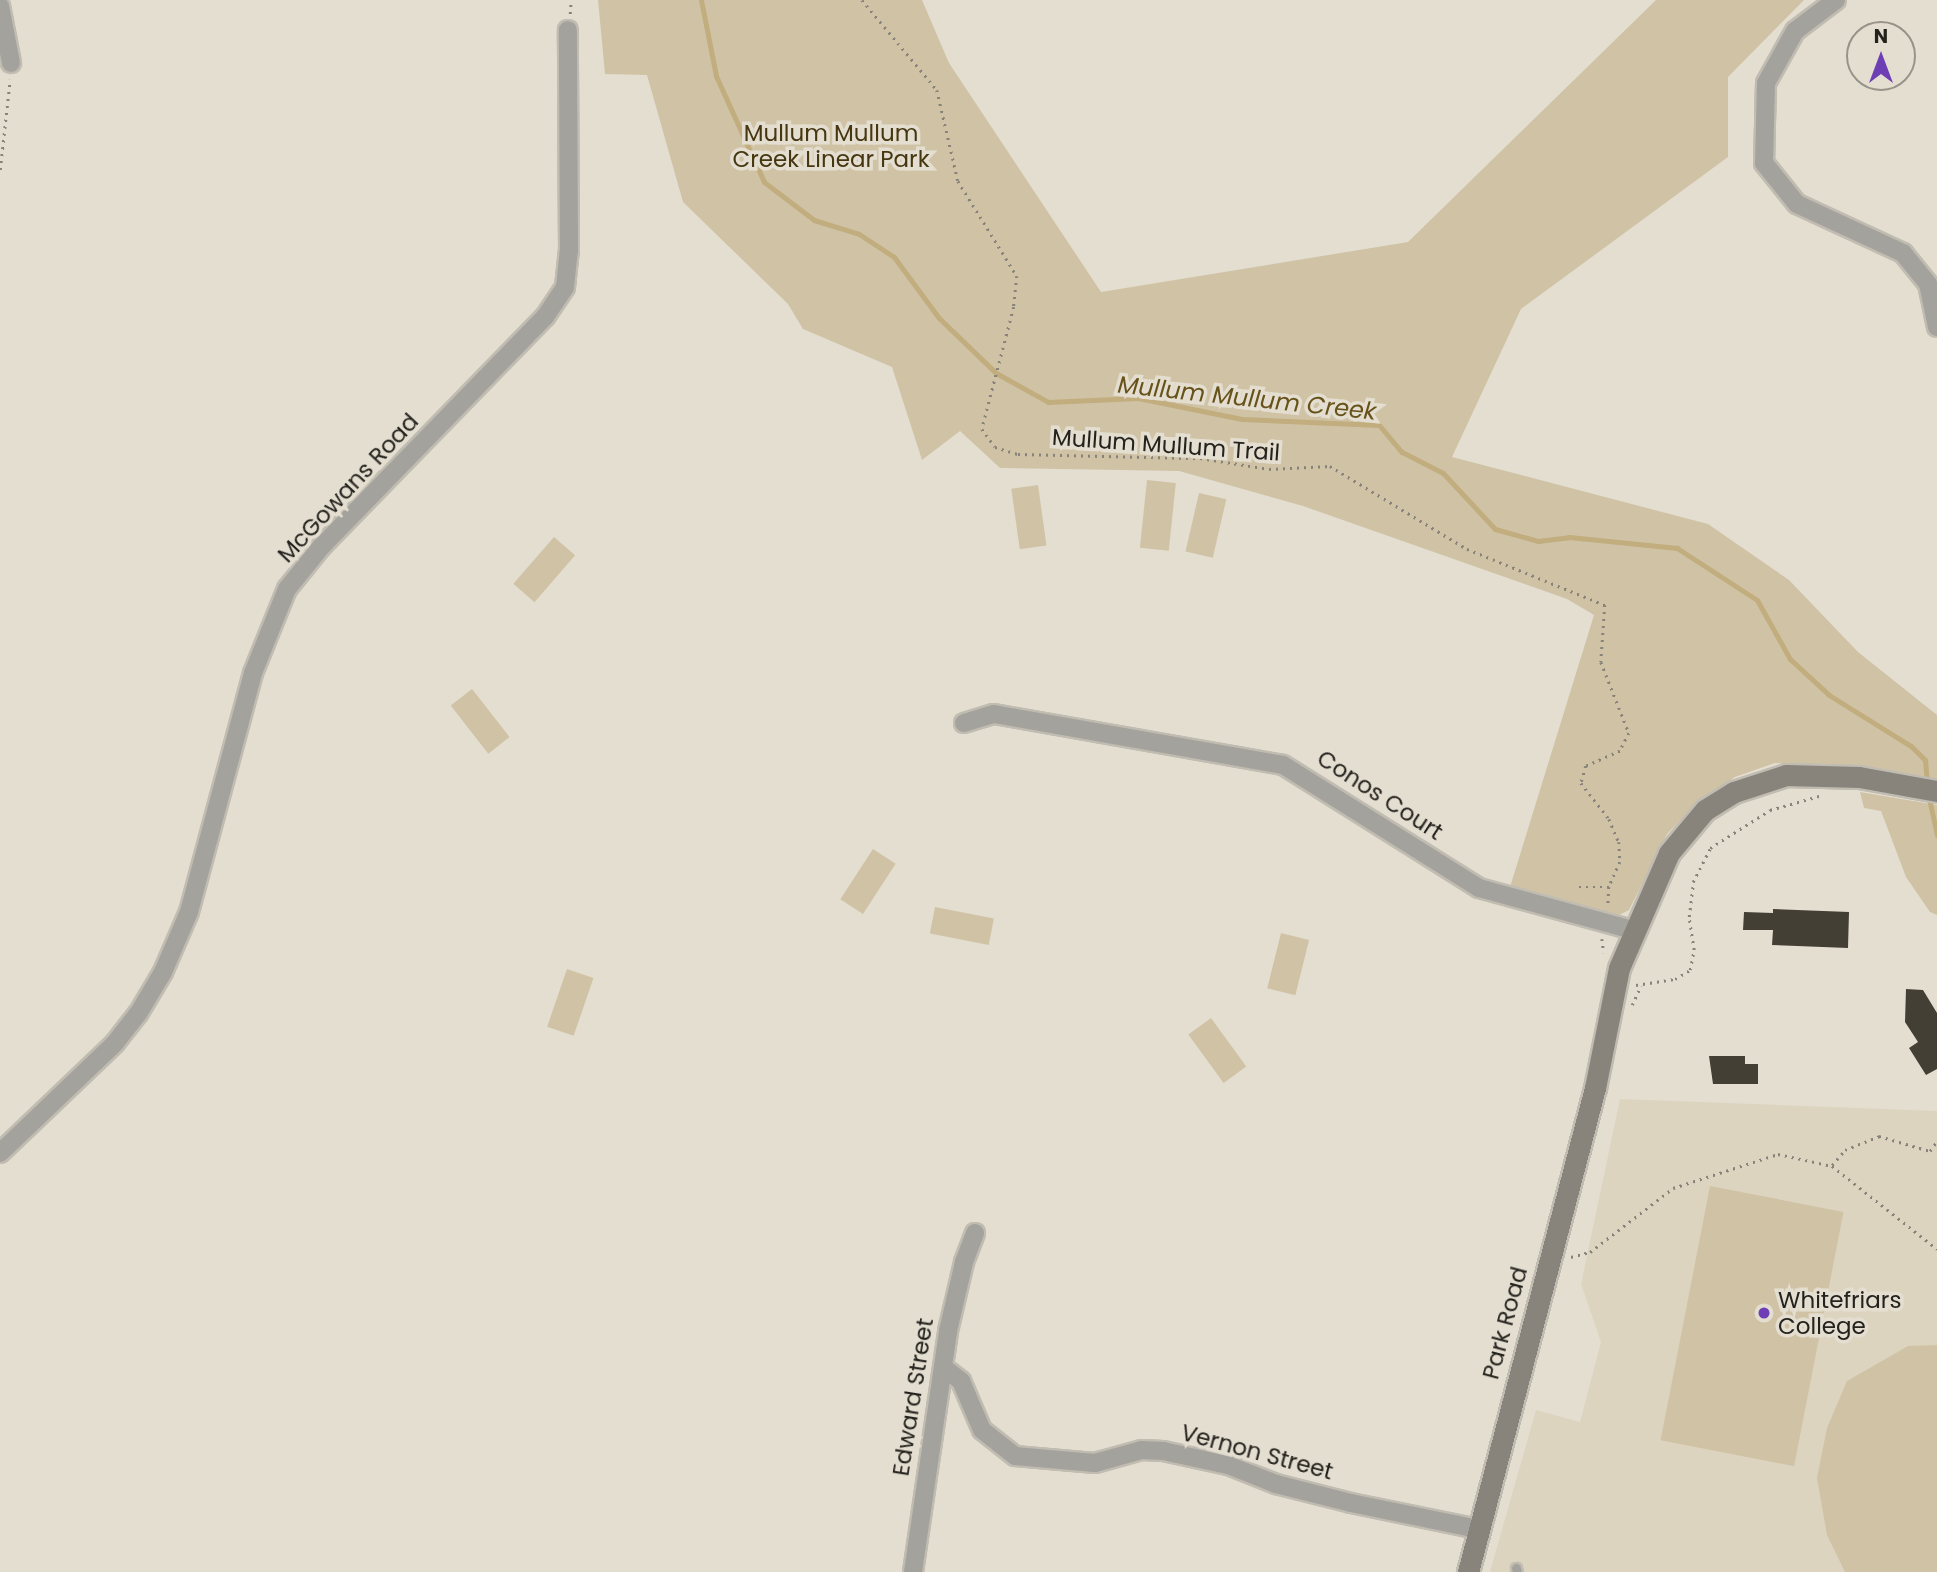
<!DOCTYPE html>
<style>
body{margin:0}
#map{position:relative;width:1937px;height:1572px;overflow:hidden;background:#e4ded1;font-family:Poppins,sans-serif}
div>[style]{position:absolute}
.built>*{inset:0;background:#ddd4c0}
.green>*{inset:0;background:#d0c3a5;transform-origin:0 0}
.stream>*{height:5px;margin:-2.5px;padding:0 2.5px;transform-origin:2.5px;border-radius:2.5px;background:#c1ad7e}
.building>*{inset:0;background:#443f35}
.path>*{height:2.5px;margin-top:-1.25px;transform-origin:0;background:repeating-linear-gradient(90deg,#87837a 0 2px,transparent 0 7px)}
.roads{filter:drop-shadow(2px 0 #c1bcb1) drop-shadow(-2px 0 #c1bcb1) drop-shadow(0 2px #c1bcb1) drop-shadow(0 -2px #c1bcb1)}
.lane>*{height:9px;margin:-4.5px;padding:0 4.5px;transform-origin:4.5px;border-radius:4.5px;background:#a4a29c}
.street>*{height:18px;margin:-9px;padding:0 9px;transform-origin:9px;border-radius:9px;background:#a4a29c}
.secondary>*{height:21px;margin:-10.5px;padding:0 10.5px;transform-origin:10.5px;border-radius:10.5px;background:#88847c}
.dots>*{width:19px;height:19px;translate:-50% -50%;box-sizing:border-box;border:4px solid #e4ded1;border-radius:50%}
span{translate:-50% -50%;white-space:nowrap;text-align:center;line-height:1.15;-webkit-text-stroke:7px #e4ded1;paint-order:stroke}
.park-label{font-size:23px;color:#463710}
.street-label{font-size:23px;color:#24221d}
.poi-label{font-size:23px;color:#24221d}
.left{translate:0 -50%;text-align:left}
.water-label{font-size:24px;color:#67521a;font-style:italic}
.north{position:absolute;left:1846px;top:21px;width:70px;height:70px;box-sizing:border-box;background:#e4ded1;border:2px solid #979389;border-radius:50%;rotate:0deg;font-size:19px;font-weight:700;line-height:28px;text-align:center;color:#24221d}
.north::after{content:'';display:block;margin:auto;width:24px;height:32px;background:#6e3eb5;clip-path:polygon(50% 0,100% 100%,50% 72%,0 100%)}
</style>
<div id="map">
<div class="built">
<i style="clip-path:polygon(1620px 1099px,1937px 1111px,1937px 1572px,1490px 1572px,1536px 1410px,1580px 1422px,1601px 1342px,1581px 1284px)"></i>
</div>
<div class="green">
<i style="clip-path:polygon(598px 0,922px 0,949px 63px,1101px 292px,1408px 242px,1656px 0,1804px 0,1728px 77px,1728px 157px,1521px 309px,1452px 457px,1708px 524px,1789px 580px,1858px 652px,1937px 715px,1937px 781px,1863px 766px,1775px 763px,1735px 777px,1695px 805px,1667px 834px,1629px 910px,1619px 915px,1510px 887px,1594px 615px,1567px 599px,1303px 506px,1179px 471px,1000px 468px,960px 431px,922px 460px,892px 367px,803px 329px,788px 304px,683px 202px,647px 75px,605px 74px)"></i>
<i style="left:1147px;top:480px;width:29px;height:68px;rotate:6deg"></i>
<i style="left:1038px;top:485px;width:61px;height:27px;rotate:82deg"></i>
<i style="left:1199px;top:493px;width:28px;height:60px;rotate:13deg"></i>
<i style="left:554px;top:537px;width:28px;height:62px;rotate:41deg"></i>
<i style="left:472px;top:689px;width:61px;height:27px;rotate:52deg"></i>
<i style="clip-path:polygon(1860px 792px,1937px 805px,1937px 915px,1930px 912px,1906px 877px,1881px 811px,1864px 808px)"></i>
<i style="left:873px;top:849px;width:27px;height:60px;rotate:33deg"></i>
<i style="left:935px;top:907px;width:60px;height:27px;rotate:11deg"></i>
<i style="left:1281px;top:933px;width:29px;height:57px;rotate:14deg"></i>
<i style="left:567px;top:969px;width:28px;height:61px;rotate:19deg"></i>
<i style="left:1211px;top:1018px;width:60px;height:28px;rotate:54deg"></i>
<i style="left:1710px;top:1186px;width:136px;height:259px;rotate:11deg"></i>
<i style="clip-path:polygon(1937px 1345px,1937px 1572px,1845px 1572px,1827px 1535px,1817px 1478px,1827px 1428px,1847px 1381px,1908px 1346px)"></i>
</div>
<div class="stream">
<i style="left:701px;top:0;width:77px;rotate:78.8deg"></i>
<i style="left:716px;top:76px;width:116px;rotate:65.6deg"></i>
<i style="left:764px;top:182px;width:63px;rotate:37.2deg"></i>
<i style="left:814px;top:220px;width:47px;rotate:17.3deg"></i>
<i style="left:859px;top:234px;width:42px;rotate:33.3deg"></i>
<i style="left:894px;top:257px;width:76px;rotate:53.6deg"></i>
<i style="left:939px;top:318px;width:79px;rotate:44deg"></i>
<i style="left:996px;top:373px;width:60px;rotate:29.1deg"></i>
<i style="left:1048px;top:402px;width:90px;rotate:-2.5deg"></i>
<i style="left:1138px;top:398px;width:106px;rotate:11.4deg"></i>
<i style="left:1242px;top:419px;width:137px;rotate:2.5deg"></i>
<i style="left:1379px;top:425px;width:35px;rotate:50deg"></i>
<i style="left:1402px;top:452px;width:46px;rotate:27.1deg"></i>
<i style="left:1443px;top:473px;width:76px;rotate:47.1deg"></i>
<i style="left:1495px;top:529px;width:45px;rotate:15.6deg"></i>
<i style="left:1538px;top:541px;width:31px;rotate:-7deg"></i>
<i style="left:1569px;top:537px;width:109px;rotate:5.8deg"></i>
<i style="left:1677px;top:548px;width:95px;rotate:33deg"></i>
<i style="left:1757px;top:600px;width:68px;rotate:60.8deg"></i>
<i style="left:1790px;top:659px;width:53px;rotate:42.7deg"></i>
<i style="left:1829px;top:695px;width:97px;rotate:31.9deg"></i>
<i style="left:1911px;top:746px;width:20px;rotate:45deg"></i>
<i style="left:1925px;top:760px;width:24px;rotate:85deg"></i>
<i style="left:1928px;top:794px;width:42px;rotate:77.6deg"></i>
</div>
<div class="building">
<i style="clip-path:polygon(1773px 909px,1849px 912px,1848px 948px,1772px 945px,1773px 930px,1743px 930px,1744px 912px,1773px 913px)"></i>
<i style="clip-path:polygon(1906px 989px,1923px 990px,1937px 1013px,1937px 1069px,1926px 1075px,1909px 1048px,1918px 1042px,1905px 1022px)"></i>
<i style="clip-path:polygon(1709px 1056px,1745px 1056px,1745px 1064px,1758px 1064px,1758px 1084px,1713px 1084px)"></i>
</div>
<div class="path">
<i style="left:862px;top:0;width:117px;rotate:50.2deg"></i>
<i style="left:937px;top:90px;width:93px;rotate:77deg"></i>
<i style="left:958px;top:181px;width:112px;rotate:58.2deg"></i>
<i style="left:1017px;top:276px;width:31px;rotate:96deg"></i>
<i style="left:1014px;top:307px;width:126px;rotate:104.7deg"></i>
<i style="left:982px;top:429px;width:22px;rotate:54deg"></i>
<i style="left:995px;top:447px;width:24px;rotate:17deg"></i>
<i style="left:1018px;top:454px;width:182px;rotate:1.3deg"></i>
<i style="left:1200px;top:458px;width:70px;rotate:9.1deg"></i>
<i style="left:1269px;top:469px;width:61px;rotate:-2.8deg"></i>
<i style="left:1330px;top:466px;width:160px;rotate:31.2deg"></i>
<i style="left:1467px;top:549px;width:149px;rotate:22.1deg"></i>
<i style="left:1605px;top:605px;width:57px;rotate:94deg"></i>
<i style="left:1601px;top:662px;width:76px;rotate:68.5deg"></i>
<i style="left:1629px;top:733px;width:20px;rotate:117deg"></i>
<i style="left:1620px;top:751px;width:37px;rotate:156deg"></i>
<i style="left:1586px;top:766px;width:18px;rotate:106deg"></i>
<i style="left:1581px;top:783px;width:46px;rotate:52.1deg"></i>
<i style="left:1609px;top:819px;width:25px;rotate:67deg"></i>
<i style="left:1619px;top:842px;width:20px;rotate:87deg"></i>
<i style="left:1620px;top:862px;width:27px;rotate:114deg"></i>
<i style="left:1609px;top:887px;width:18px;rotate:93deg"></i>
<i style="left:570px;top:14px;width:14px;rotate:-86deg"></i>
<i style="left:0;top:170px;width:91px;rotate:-83.7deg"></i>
<i style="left:1579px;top:887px;width:30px"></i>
<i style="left:1602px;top:939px;width:14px;rotate:82deg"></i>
<i style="left:1636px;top:985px;width:39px;rotate:-9deg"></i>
<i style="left:1675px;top:979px;width:17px;rotate:-31deg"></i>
<i style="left:1690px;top:970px;width:20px;rotate:-79deg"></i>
<i style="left:1694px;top:950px;width:33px;rotate:-99deg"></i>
<i style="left:1689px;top:917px;width:35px;rotate:-83deg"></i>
<i style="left:1693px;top:882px;width:38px;rotate:-63deg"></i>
<i style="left:1710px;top:848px;width:71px;rotate:-32.3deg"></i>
<i style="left:1770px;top:810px;width:51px;rotate:-15.9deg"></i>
<i style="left:1632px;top:1005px;width:21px;rotate:-65deg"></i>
<i style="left:1832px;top:1165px;width:20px;rotate:-49deg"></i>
<i style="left:1845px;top:1150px;width:37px;rotate:-22deg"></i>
<i style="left:1879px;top:1136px;width:53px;rotate:16.4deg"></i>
<i style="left:1930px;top:1151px;width:12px;rotate:-55deg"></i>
<i style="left:1571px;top:1257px;width:20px;rotate:-15deg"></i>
<i style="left:1590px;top:1252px;width:105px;rotate:-37.6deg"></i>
<i style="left:1673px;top:1188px;width:110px;rotate:-17.9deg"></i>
<i style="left:1778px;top:1154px;width:55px;rotate:12.5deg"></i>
<i style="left:1832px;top:1166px;width:134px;rotate:38.3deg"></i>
</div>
<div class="roads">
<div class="lane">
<i style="left:1516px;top:1568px;width:4px;rotate:76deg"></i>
</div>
<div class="street">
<i style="left:1836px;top:0;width:51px;rotate:142.9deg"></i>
<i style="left:1795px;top:31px;width:60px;rotate:119.1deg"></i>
<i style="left:1766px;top:83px;width:80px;rotate:91.4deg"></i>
<i style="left:1764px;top:163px;width:53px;rotate:51.2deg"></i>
<i style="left:1797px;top:204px;width:117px;rotate:24.8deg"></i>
<i style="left:1903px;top:253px;width:40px;rotate:51deg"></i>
<i style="left:1928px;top:284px;width:44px;rotate:78.2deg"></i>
<i style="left:0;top:6px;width:58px;rotate:79.1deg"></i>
<i style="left:964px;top:723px;width:31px;rotate:-17deg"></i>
<i style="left:994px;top:714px;width:293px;rotate:10deg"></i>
<i style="left:1283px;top:765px;width:231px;rotate:32.1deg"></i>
<i style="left:1479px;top:888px;width:163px;rotate:15.3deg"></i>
<i style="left:0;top:1153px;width:159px;rotate:-43.7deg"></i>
<i style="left:115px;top:1043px;width:37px;rotate:-52deg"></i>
<i style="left:138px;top:1014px;width:49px;rotate:-59.2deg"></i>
<i style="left:163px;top:972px;width:65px;rotate:-66.6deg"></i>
<i style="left:189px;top:912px;width:247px;rotate:-75deg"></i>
<i style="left:253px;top:673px;width:91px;rotate:-68deg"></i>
<i style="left:287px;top:589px;width:54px;rotate:-51deg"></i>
<i style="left:321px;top:547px;width:321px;rotate:-45.8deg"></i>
<i style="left:545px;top:317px;width:36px;rotate:-56deg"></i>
<i style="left:565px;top:287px;width:36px;rotate:-84deg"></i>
<i style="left:569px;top:251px;width:221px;rotate:-90.3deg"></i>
<i style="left:943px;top:1367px;width:23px;rotate:38deg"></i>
<i style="left:961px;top:1381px;width:53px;rotate:66.8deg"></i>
<i style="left:982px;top:1430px;width:42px;rotate:38.2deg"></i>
<i style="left:1015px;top:1456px;width:80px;rotate:5deg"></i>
<i style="left:1095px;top:1463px;width:49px;rotate:-15.5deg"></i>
<i style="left:1142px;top:1450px;width:21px;rotate:3deg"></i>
<i style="left:1163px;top:1451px;width:66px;rotate:12.2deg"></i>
<i style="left:1228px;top:1465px;width:52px;rotate:21.6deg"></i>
<i style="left:1276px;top:1484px;width:77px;rotate:14.2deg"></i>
<i style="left:1351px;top:1503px;width:130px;rotate:11.6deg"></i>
<i style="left:913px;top:1572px;width:244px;rotate:-81.7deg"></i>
<i style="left:948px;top:1331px;width:71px;rotate:-76.9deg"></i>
<i style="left:964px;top:1262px;width:31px;rotate:-69deg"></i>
</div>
<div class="secondary">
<i style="left:1468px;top:1572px;width:500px;rotate:-75.3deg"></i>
<i style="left:1595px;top:1088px;width:122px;rotate:-78.7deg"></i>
<i style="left:1619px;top:968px;width:125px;rotate:-66.5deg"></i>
<i style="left:1669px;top:853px;width:56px;rotate:-50.1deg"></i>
<i style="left:1705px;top:810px;width:34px;rotate:-32deg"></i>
<i style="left:1734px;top:792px;width:55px;rotate:-18.1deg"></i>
<i style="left:1786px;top:775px;width:73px;rotate:1.6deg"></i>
<i style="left:1859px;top:777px;width:79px;rotate:10.2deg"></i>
</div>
</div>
<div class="dots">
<i style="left:1764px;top:1313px;background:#6e3eb5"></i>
</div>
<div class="park-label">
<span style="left:831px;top:146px">Mullum Mullum<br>Creek Linear Park</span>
</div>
<div class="street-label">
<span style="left:1166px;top:445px;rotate:4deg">Mullum Mullum Trail</span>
<span style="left:348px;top:488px;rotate:-47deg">McGowans Road</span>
<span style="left:1380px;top:795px;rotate:33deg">Conos Court</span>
<span style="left:1505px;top:1323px;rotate:-75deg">Park Road</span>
<span style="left:913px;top:1397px;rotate:-81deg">Edward Street</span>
<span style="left:1257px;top:1452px;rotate:15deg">Vernon Street</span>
</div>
<div class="poi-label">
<span class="left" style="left:1778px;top:1313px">Whitefriars<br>College</span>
</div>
<div class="water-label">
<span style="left:1247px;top:398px;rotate:6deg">Mullum Mullum Creek</span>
</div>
<div class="north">N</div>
</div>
